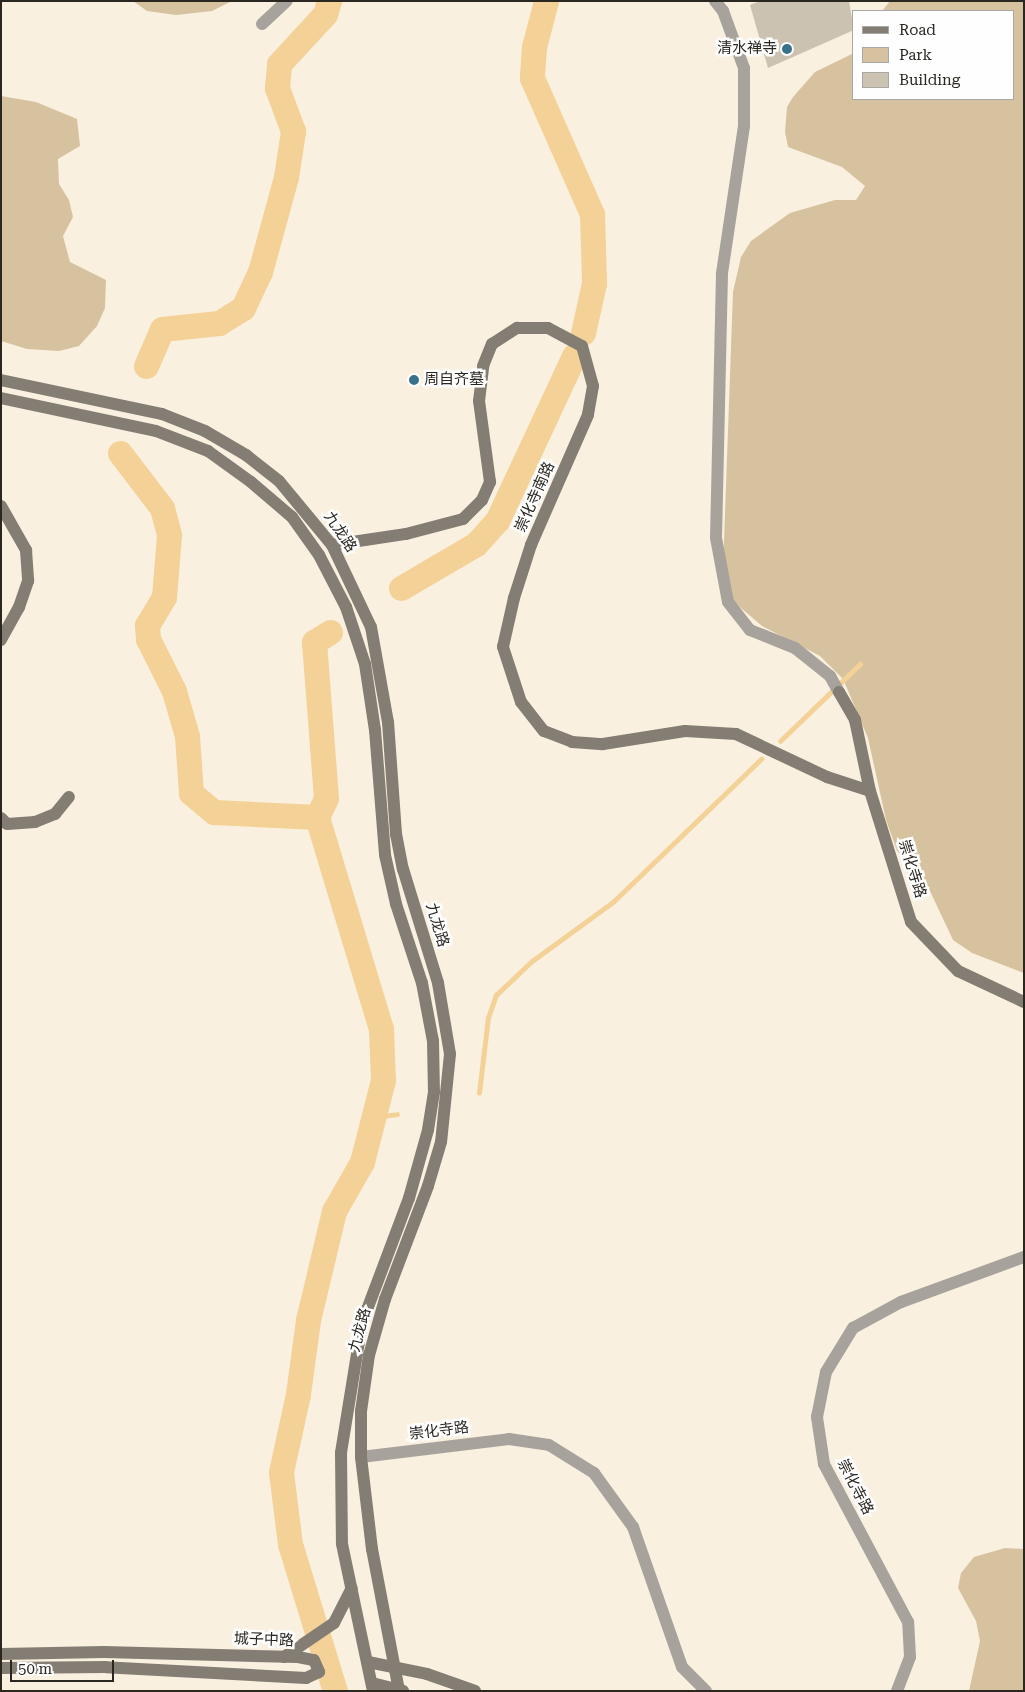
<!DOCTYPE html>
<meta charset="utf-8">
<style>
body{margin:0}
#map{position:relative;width:1025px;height:1692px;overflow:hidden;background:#faf0e0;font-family:"Roboto Serif","Noto Sans SC",serif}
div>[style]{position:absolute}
.green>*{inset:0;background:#d7c29f}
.stream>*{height:4.5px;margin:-2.25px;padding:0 2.25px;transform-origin:2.25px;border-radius:2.25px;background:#f4d196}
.river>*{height:25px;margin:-12.5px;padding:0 12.5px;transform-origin:12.5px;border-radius:12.5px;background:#f4d196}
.building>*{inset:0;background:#cbc2b2}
.street>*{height:12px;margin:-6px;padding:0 6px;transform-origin:6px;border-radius:6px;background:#a7a39c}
.secondary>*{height:12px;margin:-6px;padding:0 6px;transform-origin:6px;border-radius:6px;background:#837d73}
.dots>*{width:14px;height:14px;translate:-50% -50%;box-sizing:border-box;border:2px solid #fefefe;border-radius:50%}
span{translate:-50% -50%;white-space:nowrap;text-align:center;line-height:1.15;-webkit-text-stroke:5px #fefefe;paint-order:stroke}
.poi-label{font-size:15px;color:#2a2721}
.right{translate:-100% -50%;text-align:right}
.left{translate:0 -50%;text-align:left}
.street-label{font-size:15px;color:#2a2721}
.frame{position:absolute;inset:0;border:2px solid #2a2721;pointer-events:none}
.legend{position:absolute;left:852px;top:10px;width:162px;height:90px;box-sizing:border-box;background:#fefefe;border:1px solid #a9a8a6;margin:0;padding:6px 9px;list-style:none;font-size:15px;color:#2a2721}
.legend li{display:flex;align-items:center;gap:10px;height:25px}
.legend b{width:25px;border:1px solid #a9a8a6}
.scale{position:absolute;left:10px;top:1660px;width:104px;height:22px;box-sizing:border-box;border:2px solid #2a2721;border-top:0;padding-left:6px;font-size:15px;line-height:18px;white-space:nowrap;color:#2a2721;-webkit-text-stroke:4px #fefefe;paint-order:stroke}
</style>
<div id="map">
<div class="green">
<i style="clip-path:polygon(133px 1px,232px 1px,212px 11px,176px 15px,147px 11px)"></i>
<i style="clip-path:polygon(890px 1px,1024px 1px,1024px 973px,972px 953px,953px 940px,930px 891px,910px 860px,897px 851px,886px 820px,868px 738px,843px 679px,820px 656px,762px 626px,727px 596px,723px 569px,733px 292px,741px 257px,751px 241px,790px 213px,835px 200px,856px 200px,865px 186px,842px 167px,788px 147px,785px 132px,787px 107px,793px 97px,815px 72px,854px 53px,854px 99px,1014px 99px,1014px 11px,882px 11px)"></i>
<i style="clip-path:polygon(1px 96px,36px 102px,77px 119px,80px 146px,58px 159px,59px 184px,69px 200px,73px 217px,63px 236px,70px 262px,106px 280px,105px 308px,97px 326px,79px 346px,59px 351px,27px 349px,1px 341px)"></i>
<i style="clip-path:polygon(1005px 1548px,1024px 1549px,1024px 1691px,969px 1691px,980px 1641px,976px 1621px,958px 1588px,961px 1573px,974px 1557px)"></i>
</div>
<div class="stream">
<i style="left:780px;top:741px;width:111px;rotate:-43.9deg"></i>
<i style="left:479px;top:1093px;width:76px;rotate:-83.2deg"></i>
<i style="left:488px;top:1018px;width:24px;rotate:-71deg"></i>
<i style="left:496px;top:995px;width:50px;rotate:-43.4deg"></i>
<i style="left:532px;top:961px;width:100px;rotate:-36.1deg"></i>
<i style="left:613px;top:902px;width:206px;rotate:-44deg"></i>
<i style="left:374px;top:1117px;width:23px;rotate:-7deg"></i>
</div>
<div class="river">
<i style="left:546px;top:1px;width:48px;rotate:104.6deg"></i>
<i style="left:534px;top:47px;width:31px;rotate:94deg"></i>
<i style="left:532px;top:78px;width:149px;rotate:66.2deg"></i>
<i style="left:592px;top:214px;width:69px;rotate:88.3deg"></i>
<i style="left:594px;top:283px;width:51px;rotate:102.4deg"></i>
<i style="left:146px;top:366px;width:40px;rotate:-66.6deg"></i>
<i style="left:162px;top:329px;width:57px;rotate:-6deg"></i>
<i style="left:219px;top:323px;width:28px;rotate:-32deg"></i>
<i style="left:243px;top:308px;width:40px;rotate:-65deg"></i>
<i style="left:260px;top:272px;width:98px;rotate:-74.7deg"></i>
<i style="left:286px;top:177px;width:47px;rotate:-81.3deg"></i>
<i style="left:293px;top:131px;width:46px;rotate:-110.4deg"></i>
<i style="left:277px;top:88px;width:24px;rotate:-85deg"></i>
<i style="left:279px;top:64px;width:68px;rotate:-47.4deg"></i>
<i style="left:325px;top:14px;width:14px;rotate:-73deg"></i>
<i style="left:120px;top:453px;width:69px;rotate:52.6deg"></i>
<i style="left:162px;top:508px;width:28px;rotate:75deg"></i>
<i style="left:169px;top:535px;width:62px;rotate:94.6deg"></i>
<i style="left:164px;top:597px;width:33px;rotate:121deg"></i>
<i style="left:147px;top:625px;width:14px;rotate:86deg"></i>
<i style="left:148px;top:639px;width:58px;rotate:63.4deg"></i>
<i style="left:174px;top:691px;width:47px;rotate:73.9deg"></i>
<i style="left:187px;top:736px;width:57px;rotate:86deg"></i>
<i style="left:191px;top:793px;width:30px;rotate:40deg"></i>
<i style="left:214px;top:812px;width:103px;rotate:2.8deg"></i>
<i style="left:401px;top:588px;width:87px;rotate:-30.4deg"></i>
<i style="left:476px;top:544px;width:31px;rotate:-48deg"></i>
<i style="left:497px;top:521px;width:182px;rotate:-65deg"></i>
<i style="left:330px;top:632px;width:19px;rotate:148deg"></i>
<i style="left:314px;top:642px;width:156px;rotate:85.6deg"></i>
<i style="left:326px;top:798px;width:21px;rotate:115deg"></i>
<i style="left:317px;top:817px;width:221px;rotate:73.2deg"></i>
<i style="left:381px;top:1029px;width:51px;rotate:87.8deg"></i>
<i style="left:383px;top:1080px;width:85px;rotate:104.4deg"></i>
<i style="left:362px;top:1162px;width:56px;rotate:119.7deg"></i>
<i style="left:334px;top:1211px;width:112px;rotate:103.4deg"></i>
<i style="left:308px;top:1320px;width:75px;rotate:97.7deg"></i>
<i style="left:298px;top:1394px;width:80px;rotate:102.3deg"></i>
<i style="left:281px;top:1472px;width:73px;rotate:82.9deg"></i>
<i style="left:290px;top:1544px;width:154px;rotate:73deg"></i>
</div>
<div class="building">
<i style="clip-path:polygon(760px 1px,849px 1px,854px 30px,768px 68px,750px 5px)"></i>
</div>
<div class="street">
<i style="left:715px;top:1px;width:13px;rotate:51deg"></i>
<i style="left:723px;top:11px;width:61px;rotate:69.8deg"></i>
<i style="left:744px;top:68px;width:58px;rotate:90deg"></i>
<i style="left:744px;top:126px;width:150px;rotate:98.5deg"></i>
<i style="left:722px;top:274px;width:264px;rotate:91.3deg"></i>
<i style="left:716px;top:538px;width:65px;rotate:79.4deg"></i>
<i style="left:728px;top:602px;width:36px;rotate:52deg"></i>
<i style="left:750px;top:630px;width:48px;rotate:21.8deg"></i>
<i style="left:795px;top:648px;width:45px;rotate:38.7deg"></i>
<i style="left:830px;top:676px;width:18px;rotate:61deg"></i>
<i style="left:262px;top:24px;width:34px;rotate:-43deg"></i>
<i style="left:361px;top:1457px;width:149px;rotate:-6.9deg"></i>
<i style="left:509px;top:1439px;width:40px;rotate:8.5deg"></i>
<i style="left:549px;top:1445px;width:53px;rotate:31.9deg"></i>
<i style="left:594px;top:1473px;width:67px;rotate:54.2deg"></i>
<i style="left:633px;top:1527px;width:148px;rotate:70.7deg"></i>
<i style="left:682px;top:1667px;width:34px;rotate:45deg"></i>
<i style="left:897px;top:1691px;width:36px;rotate:-69deg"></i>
<i style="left:910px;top:1657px;width:35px;rotate:-93deg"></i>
<i style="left:908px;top:1622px;width:179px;rotate:-118deg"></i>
<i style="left:824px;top:1464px;width:48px;rotate:-98.5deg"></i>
<i style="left:817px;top:1417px;width:46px;rotate:-78.7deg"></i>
<i style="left:826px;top:1372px;width:52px;rotate:-58.5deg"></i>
<i style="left:853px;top:1328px;width:55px;rotate:-28.4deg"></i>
<i style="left:901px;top:1302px;width:131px;rotate:-20.1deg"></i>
</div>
<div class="secondary">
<i style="left:1px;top:380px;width:165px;rotate:11.9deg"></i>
<i style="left:162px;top:414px;width:46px;rotate:21.6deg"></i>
<i style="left:205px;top:431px;width:48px;rotate:30.3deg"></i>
<i style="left:246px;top:455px;width:42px;rotate:38.2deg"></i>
<i style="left:279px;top:481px;width:83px;rotate:50.4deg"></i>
<i style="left:332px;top:545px;width:91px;rotate:64.6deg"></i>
<i style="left:371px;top:627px;width:97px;rotate:79.9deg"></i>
<i style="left:388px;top:722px;width:112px;rotate:85.9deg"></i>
<i style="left:396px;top:834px;width:36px;rotate:79deg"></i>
<i style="left:403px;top:869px;width:119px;rotate:72.9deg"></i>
<i style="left:438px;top:983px;width:72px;rotate:80.4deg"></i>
<i style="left:450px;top:1054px;width:88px;rotate:95.8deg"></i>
<i style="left:441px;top:1142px;width:46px;rotate:106.5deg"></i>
<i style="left:428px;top:1186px;width:121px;rotate:110.8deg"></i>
<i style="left:385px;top:1299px;width:58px;rotate:105.9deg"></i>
<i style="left:369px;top:1355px;width:57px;rotate:98.1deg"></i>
<i style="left:361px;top:1411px;width:46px;rotate:90deg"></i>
<i style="left:361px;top:1457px;width:93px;rotate:83.2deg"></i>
<i style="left:372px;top:1549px;width:145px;rotate:79.2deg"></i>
<i style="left:1px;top:398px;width:158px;rotate:12deg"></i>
<i style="left:156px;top:431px;width:56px;rotate:21deg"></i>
<i style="left:208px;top:451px;width:53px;rotate:35.8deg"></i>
<i style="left:251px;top:482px;width:54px;rotate:40.5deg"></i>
<i style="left:292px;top:517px;width:47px;rotate:54.6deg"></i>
<i style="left:319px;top:555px;width:59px;rotate:62.6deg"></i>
<i style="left:346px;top:607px;width:60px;rotate:71.6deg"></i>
<i style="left:365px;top:664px;width:67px;rotate:81.4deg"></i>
<i style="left:375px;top:730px;width:125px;rotate:85.4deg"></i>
<i style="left:385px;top:855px;width:50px;rotate:77.3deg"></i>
<i style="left:396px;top:904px;width:83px;rotate:71.8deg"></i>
<i style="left:422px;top:983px;width:59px;rotate:79.3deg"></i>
<i style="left:433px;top:1041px;width:51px;rotate:88.9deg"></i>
<i style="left:434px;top:1092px;width:38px;rotate:99deg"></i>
<i style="left:428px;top:1130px;width:71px;rotate:105.6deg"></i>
<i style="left:409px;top:1198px;width:134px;rotate:110.6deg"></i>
<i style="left:362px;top:1323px;width:132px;rotate:99.2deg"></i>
<i style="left:341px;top:1453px;width:91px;rotate:89.4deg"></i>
<i style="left:342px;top:1544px;width:150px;rotate:78.1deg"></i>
<i style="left:1px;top:506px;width:51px;rotate:60.4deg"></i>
<i style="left:26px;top:550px;width:31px;rotate:86deg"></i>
<i style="left:28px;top:581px;width:28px;rotate:109deg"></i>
<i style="left:19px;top:607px;width:38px;rotate:119deg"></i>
<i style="left:332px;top:545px;width:75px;rotate:-8.5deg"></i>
<i style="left:406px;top:534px;width:59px;rotate:-14.7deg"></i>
<i style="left:463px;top:519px;width:27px;rotate:-45deg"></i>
<i style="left:482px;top:500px;width:20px;rotate:-66deg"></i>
<i style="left:490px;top:482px;width:82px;rotate:-97.7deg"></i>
<i style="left:479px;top:401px;width:35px;rotate:-83deg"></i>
<i style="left:483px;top:366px;width:24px;rotate:-68deg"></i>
<i style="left:492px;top:344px;width:30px;rotate:-33deg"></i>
<i style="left:517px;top:328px;width:31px"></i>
<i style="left:548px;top:328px;width:38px;rotate:28deg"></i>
<i style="left:582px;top:346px;width:41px;rotate:74.6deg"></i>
<i style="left:593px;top:386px;width:29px;rotate:100deg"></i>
<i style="left:588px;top:415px;width:142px;rotate:113.7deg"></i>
<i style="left:531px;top:545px;width:56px;rotate:107.8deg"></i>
<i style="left:514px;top:598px;width:50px;rotate:102.7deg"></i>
<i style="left:503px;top:647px;width:58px;rotate:71.9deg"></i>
<i style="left:521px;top:702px;width:37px;rotate:52deg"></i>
<i style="left:544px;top:731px;width:30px;rotate:21deg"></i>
<i style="left:572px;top:742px;width:31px;rotate:4deg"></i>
<i style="left:603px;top:744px;width:83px;rotate:-9deg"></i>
<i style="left:685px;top:731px;width:51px;rotate:3.4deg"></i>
<i style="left:736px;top:734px;width:101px;rotate:25.3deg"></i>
<i style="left:827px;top:777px;width:45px;rotate:18deg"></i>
<i style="left:839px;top:692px;width:32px;rotate:60deg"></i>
<i style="left:855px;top:720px;width:73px;rotate:78.1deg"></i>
<i style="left:870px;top:791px;width:137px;rotate:72.6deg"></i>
<i style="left:911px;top:922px;width:68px;rotate:46.2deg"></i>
<i style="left:958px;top:971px;width:73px;rotate:25.2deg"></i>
<i style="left:1px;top:818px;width:8px;rotate:45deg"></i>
<i style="left:7px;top:824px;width:28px;rotate:-4deg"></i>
<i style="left:35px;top:822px;width:22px;rotate:-22deg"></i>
<i style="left:55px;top:814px;width:22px;rotate:-51deg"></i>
<i style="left:1px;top:1654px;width:103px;rotate:-1.1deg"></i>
<i style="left:104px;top:1652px;width:194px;rotate:1.5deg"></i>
<i style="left:298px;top:1657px;width:16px;rotate:11deg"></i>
<i style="left:314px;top:1660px;width:13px;rotate:67deg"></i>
<i style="left:319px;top:1672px;width:14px;rotate:155deg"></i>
<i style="left:306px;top:1678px;width:200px;rotate:-176.9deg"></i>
<i style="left:106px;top:1667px;width:105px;rotate:179.5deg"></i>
<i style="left:284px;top:1657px;width:60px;rotate:-34.2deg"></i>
<i style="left:334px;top:1623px;width:39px;rotate:-63deg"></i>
<i style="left:368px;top:1662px;width:60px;rotate:11.5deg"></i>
<i style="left:427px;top:1674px;width:51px;rotate:19.5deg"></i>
<i style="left:372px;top:1683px;width:32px;rotate:14deg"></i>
</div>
<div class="dots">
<i style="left:787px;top:49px;background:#38718a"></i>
<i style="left:414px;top:380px;background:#38718a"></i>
</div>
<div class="poi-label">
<span class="right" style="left:777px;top:49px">清水禅寺</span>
<span class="left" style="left:424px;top:380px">周自齐墓</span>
</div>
<div class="street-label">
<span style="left:535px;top:497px;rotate:-66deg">崇化寺南路</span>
<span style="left:340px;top:532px;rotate:56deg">九龙路</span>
<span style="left:912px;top:869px;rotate:73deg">崇化寺路</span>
<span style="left:437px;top:925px;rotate:73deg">九龙路</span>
<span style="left:360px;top:1330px;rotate:-75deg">九龙路</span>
<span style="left:439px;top:1431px;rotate:-7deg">崇化寺路</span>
<span style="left:855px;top:1487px;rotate:63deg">崇化寺路</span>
<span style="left:264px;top:1640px;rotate:2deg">城子中路</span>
</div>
<div class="frame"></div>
<ul class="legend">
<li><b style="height:6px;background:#837d73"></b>Road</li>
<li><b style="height:14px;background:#d7c29f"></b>Park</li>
<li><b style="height:14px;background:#cbc2b2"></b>Building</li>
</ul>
<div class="scale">50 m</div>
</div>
